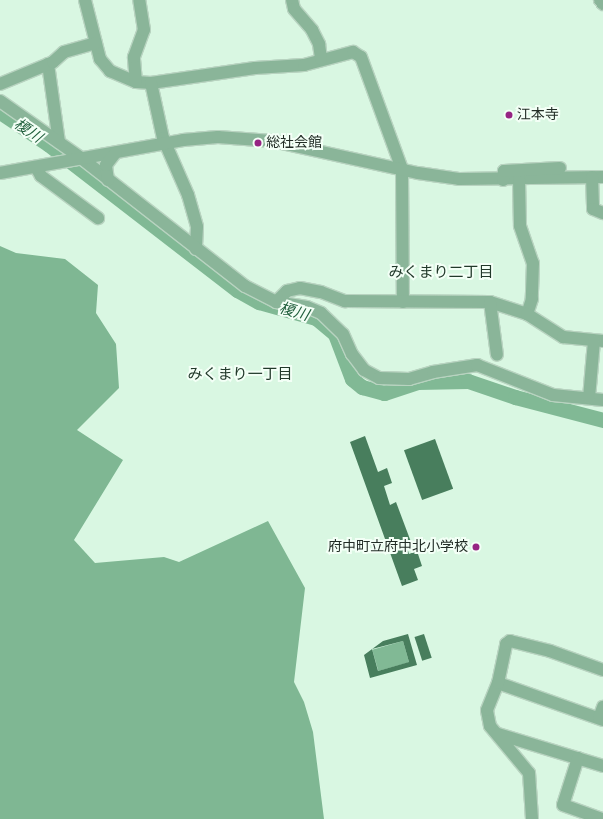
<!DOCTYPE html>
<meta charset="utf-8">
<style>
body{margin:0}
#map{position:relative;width:603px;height:819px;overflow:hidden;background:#d9f7e2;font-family:"Times New Roman","Noto Sans JP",serif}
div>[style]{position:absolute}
.forest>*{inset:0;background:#7fb793}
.water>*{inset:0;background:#81b995;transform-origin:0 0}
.river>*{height:15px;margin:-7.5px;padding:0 7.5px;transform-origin:7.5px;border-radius:7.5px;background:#81b995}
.building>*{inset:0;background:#487e5d;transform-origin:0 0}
.roads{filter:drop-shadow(1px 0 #b8d3c0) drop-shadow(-1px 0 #b8d3c0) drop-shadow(0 1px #b8d3c0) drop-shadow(0 -1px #b8d3c0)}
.minor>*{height:12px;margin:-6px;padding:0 6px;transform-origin:6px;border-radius:6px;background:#8ab599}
.dots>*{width:11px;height:11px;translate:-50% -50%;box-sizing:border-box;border:2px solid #f3fff6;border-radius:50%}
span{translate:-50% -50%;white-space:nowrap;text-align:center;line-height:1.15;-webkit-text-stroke:4px #f3fff6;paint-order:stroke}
.poi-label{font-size:14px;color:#222d26}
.left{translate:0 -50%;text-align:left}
.right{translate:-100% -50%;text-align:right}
.water-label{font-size:15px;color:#205f3c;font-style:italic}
.neighbourhood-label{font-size:15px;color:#21392a}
</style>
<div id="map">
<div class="forest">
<i style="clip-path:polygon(0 246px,16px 253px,65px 259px,98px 285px,96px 313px,116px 344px,119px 388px,77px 430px,123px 460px,74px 540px,95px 563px,164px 557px,179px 562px,268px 521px,305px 588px,294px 682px,304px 702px,313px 732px,324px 819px,0 819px)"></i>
</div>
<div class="water">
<i style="left:403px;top:641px;width:22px;height:32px;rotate:74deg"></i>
</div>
<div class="river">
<i style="left:0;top:112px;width:58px;rotate:33.7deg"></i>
<i style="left:48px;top:144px;width:239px;rotate:37.7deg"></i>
<i style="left:237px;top:290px;width:25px;rotate:29deg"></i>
<i style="left:259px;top:302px;width:59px;rotate:15.7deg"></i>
<i style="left:316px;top:318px;width:25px;rotate:40deg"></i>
<i style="left:335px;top:334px;width:48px;rotate:69.3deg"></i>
<i style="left:352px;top:379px;width:13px;rotate:39deg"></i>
<i style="left:362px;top:387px;width:23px;rotate:15deg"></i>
<i style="left:384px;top:393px;width:35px;rotate:-18deg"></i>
<i style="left:417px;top:382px;width:51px;rotate:-1.1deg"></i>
<i style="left:468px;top:381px;width:50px;rotate:18.8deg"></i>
<i style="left:515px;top:397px;width:91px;rotate:14.6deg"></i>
</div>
<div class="building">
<i style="clip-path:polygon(365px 436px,378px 472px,387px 468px,392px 483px,384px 486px,390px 505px,396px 502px,411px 542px,406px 544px,409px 554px,417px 551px,422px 566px,414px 569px,418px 580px,402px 586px,350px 442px)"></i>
<i style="left:435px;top:439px;width:53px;height:33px;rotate:70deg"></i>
<i style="clip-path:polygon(evenodd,408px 634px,417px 665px,370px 678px,364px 655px,383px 641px,408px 634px,403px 641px,409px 662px,378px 671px,372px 649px,403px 641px)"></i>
<i style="left:424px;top:634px;width:25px;height:10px;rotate:72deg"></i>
</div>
<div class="roads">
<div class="minor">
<i style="left:85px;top:0;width:61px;rotate:75.7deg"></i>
<i style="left:100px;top:59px;width:16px;rotate:50deg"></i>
<i style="left:110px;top:71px;width:28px;rotate:23deg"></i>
<i style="left:136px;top:82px;width:15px;rotate:4deg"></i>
<i style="left:151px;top:83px;width:105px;rotate:-8.2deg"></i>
<i style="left:255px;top:68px;width:49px;rotate:-3.5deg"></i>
<i style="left:304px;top:65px;width:51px;rotate:-14.9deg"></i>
<i style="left:353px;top:52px;width:9px;rotate:32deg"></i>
<i style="left:361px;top:57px;width:119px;rotate:69.9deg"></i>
<i style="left:402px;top:169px;width:133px;rotate:89.6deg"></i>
<i style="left:292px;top:0;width:9px;rotate:77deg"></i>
<i style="left:294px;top:9px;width:28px;rotate:49deg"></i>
<i style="left:312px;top:30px;width:16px;rotate:63deg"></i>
<i style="left:319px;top:44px;width:15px;rotate:82deg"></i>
<i style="left:600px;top:0;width:5px;rotate:53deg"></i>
<i style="left:48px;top:64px;width:79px;rotate:82deg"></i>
<i style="left:136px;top:82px;width:25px;rotate:-95deg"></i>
<i style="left:134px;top:57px;width:29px;rotate:-70deg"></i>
<i style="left:144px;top:30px;width:30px;rotate:-99deg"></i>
<i style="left:151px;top:83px;width:56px;rotate:77.7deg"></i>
<i style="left:163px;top:138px;width:62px;rotate:66.3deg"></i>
<i style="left:188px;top:195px;width:33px;rotate:74deg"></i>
<i style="left:197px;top:227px;width:22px;rotate:93deg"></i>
<i style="left:0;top:84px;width:57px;rotate:-22.5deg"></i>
<i style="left:53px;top:62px;width:15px;rotate:-42deg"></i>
<i style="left:64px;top:52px;width:33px;rotate:-16deg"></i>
<i style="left:0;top:101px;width:99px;rotate:35.1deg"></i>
<i style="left:81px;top:158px;width:208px;rotate:38deg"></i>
<i style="left:245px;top:286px;width:35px;rotate:27deg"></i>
<i style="left:276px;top:302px;width:31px;rotate:9deg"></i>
<i style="left:307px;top:307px;width:15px;rotate:23deg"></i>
<i style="left:321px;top:313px;width:30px;rotate:44deg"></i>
<i style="left:343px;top:334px;width:22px;rotate:66deg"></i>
<i style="left:352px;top:354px;width:20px;rotate:53deg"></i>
<i style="left:364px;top:370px;width:17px;rotate:28deg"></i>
<i style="left:379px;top:378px;width:30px;rotate:2deg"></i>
<i style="left:409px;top:379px;width:25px;rotate:-16deg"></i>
<i style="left:433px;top:372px;width:45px;rotate:-9deg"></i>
<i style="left:477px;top:365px;width:82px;rotate:21.5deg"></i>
<i style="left:553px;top:395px;width:50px;rotate:5.7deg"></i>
<i style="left:36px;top:167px;width:10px;rotate:61deg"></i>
<i style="left:41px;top:176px;width:71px;rotate:36.4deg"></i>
<i style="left:0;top:173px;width:186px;rotate:-10.2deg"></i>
<i style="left:183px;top:140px;width:35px;rotate:-5deg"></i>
<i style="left:218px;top:137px;width:54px;rotate:4.2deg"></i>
<i style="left:272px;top:141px;width:149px;rotate:12.4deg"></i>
<i style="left:418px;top:173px;width:41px;rotate:8.3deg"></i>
<i style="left:459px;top:179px;width:144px;rotate:-0.8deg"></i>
<i style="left:592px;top:177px;width:32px;rotate:88deg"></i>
<i style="left:593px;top:209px;width:11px;rotate:22deg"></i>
<i style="left:519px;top:179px;width:47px;rotate:88.8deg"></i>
<i style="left:520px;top:226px;width:39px;rotate:71deg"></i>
<i style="left:533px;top:263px;width:36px;rotate:92deg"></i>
<i style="left:532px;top:299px;width:16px;rotate:108deg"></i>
<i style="left:108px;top:180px;width:15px;rotate:-98deg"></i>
<i style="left:106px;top:165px;width:16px;rotate:-52deg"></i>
<i style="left:503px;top:180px;width:9px;rotate:-84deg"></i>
<i style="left:504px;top:171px;width:56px;rotate:-3.1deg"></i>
<i style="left:276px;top:302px;width:16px;rotate:-45deg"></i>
<i style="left:287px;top:291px;width:13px;rotate:-13deg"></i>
<i style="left:300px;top:288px;width:21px;rotate:11deg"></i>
<i style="left:321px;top:292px;width:26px;rotate:21deg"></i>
<i style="left:345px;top:301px;width:145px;rotate:0.4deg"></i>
<i style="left:490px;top:302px;width:39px;rotate:18deg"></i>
<i style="left:527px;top:314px;width:43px;rotate:32.6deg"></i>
<i style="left:563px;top:337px;width:40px;rotate:5.7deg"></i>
<i style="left:490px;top:302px;width:53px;rotate:82.5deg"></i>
<i style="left:589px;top:398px;width:57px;rotate:-85deg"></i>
<i style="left:498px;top:683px;width:111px;rotate:19.4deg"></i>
<i style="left:599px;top:718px;width:12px;rotate:-70deg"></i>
<i style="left:498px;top:734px;width:110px;rotate:16.9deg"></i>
<i style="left:578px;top:758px;width:49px;rotate:107.7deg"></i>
<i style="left:563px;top:805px;width:41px;rotate:19.7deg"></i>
<i style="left:532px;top:819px;width:46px;rotate:-93.7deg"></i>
<i style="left:529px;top:773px;width:61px;rotate:-129.7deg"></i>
<i style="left:490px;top:726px;width:16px;rotate:-101deg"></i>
<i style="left:487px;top:710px;width:29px;rotate:-68deg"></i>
<i style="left:498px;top:683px;width:40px;rotate:-78deg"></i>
<i style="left:506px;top:644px;width:5px;rotate:-37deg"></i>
<i style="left:510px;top:641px;width:41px;rotate:14deg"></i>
<i style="left:550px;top:651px;width:56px;rotate:19.7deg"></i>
</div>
</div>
<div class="dots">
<i style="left:509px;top:115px;background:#962483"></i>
<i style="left:258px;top:143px;background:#962483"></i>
<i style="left:476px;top:547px;background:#962483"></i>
</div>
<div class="poi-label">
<span class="left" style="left:517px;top:115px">江本寺</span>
<span class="left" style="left:266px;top:143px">総社会館</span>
<span class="right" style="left:468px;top:547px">府中町立府中北小学校</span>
</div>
<div class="water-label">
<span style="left:28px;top:131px;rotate:34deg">榎川</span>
<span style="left:294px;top:312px;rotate:16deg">榎川</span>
</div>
<div class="neighbourhood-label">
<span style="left:441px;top:273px">みくまり二丁目</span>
<span style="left:240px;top:375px">みくまり一丁目</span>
</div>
</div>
